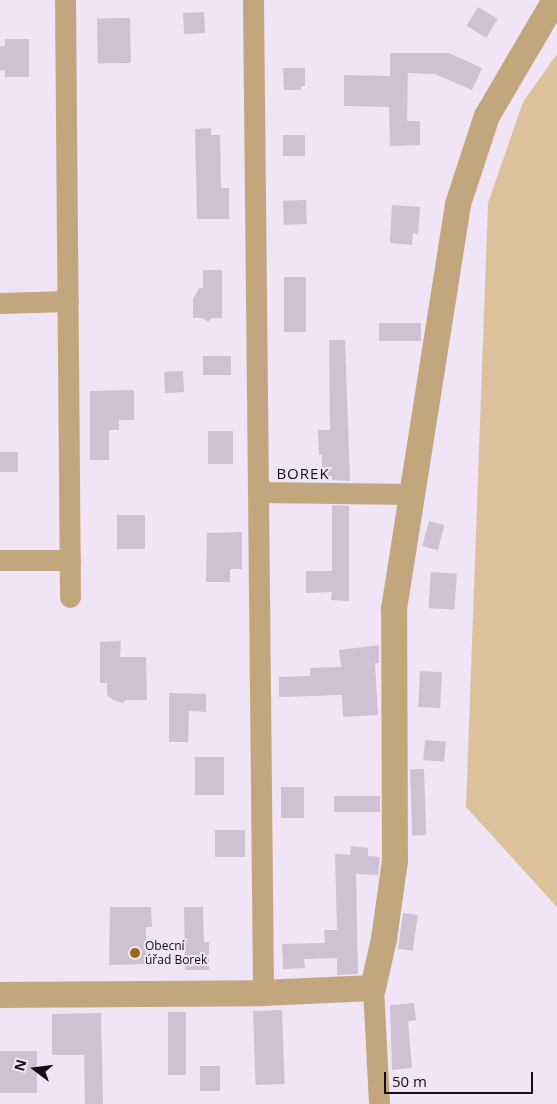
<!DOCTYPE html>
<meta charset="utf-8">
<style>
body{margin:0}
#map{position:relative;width:557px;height:1104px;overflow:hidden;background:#f0e4f6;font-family:"Open Sans",sans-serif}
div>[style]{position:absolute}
.green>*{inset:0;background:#dcc29c}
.building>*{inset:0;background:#cdc1d3;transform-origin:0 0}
.minor>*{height:21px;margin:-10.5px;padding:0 10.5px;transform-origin:10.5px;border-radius:10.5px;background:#c2a77e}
.tertiary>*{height:26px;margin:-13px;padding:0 13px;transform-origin:13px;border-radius:13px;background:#c2a77e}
.dots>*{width:14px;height:14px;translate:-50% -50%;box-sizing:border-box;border:2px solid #f0e4f6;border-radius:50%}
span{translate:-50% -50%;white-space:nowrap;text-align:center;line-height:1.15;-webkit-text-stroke:4px #f0e4f6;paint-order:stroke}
.poi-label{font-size:12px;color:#130f15}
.left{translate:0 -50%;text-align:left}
.quarter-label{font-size:15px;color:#130f15;letter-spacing:1px}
.north{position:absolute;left:10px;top:1044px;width:50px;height:50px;-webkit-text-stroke:4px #f0e4f6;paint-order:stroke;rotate:285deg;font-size:14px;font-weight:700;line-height:20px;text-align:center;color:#130f15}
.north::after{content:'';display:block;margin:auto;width:18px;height:22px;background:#130f15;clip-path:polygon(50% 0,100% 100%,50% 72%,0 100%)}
.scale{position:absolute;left:384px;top:1072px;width:149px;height:22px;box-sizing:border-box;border:2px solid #130f15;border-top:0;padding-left:6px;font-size:15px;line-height:18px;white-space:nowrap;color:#130f15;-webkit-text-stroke:4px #f0e4f6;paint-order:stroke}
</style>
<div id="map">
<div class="green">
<i style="clip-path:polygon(557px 54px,557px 907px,466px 807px,488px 203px,523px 102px)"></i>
</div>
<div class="building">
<i style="left:478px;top:7px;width:23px;height:22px;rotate:31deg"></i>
<i style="left:204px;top:12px;width:21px;height:21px;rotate:87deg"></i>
<i style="left:130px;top:18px;width:45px;height:33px;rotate:89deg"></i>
<i style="clip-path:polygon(5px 39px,29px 39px,29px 77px,5px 77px,5px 70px,0 70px,0 46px,5px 46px)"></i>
<i style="clip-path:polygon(390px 53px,449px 53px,482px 68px,472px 90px,435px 74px,408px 73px,407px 121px,420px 121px,420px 145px,390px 146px,389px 107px,344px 106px,344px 75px,390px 76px)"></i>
<i style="clip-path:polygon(283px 68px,305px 68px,305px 86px,301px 86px,301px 90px,284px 90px)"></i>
<i style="clip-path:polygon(211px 128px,211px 135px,220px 135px,221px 188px,229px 188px,229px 219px,197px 219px,195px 129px)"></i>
<i style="left:305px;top:135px;width:21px;height:22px;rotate:90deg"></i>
<i style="left:306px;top:200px;width:24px;height:23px;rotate:88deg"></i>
<i style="clip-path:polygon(392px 205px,420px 207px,418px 234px,413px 233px,412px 245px,390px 243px)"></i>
<i style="clip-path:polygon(203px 270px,222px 270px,222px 318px,212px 318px,208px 322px,203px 318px,193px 318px,193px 299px,199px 288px,203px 288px)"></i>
<i style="left:284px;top:277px;width:22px;height:55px"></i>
<i style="left:421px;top:323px;width:18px;height:42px;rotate:90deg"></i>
<i style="clip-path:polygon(329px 340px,345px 340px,350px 481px,332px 480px,332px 476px,322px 476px,322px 455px,319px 455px,318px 430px,330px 430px)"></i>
<i style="left:203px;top:356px;width:28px;height:19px"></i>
<i style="left:183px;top:371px;width:21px;height:19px;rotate:87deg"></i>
<i style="clip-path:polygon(134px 390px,134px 420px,119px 420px,119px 430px,109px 430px,109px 460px,90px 460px,90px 391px)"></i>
<i style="left:233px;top:431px;width:33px;height:25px;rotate:90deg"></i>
<i style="left:0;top:452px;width:18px;height:20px"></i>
<i style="clip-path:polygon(332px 505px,349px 506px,349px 601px,331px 600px,332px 592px,306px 593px,306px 571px,332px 571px)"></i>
<i style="left:117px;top:515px;width:28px;height:34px"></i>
<i style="left:429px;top:521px;width:16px;height:26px;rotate:15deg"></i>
<i style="clip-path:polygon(242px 532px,242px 569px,230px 569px,230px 582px,206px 582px,207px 533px)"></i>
<i style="left:431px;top:572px;width:26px;height:36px;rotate:4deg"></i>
<i style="clip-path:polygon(121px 641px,120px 657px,146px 657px,147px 700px,126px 700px,122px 703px,113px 700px,107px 695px,107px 683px,100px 683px,100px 642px)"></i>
<i style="clip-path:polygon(379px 645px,379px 663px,375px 663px,378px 715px,343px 717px,342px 695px,279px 697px,279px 677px,310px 676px,310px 668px,341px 667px,339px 650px)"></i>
<i style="left:420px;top:671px;width:22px;height:36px;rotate:3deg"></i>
<i style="clip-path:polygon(169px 693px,206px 694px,206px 712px,189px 711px,188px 742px,169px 742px)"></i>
<i style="left:425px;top:740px;width:21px;height:20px;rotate:5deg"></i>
<i style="left:195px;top:757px;width:29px;height:38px"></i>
<i style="left:424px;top:769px;width:66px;height:14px;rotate:88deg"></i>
<i style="left:281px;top:787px;width:23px;height:31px"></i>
<i style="left:380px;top:796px;width:16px;height:46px;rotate:90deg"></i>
<i style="left:215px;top:830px;width:30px;height:27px"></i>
<i style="clip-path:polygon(351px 846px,368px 848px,368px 856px,380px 857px,378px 875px,356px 874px,358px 974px,337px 975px,337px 958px,304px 959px,305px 968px,283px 969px,282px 944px,325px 943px,324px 930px,337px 930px,335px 854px,350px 855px)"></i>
<i style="clip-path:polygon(110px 907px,151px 907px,152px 927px,146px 927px,146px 964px,109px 965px)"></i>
<i style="clip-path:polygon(184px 907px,203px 907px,204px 942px,209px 942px,209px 970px,185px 970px)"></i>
<i style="left:403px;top:913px;width:15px;height:36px;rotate:8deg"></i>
<i style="clip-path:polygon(414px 1003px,416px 1020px,408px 1021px,412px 1068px,392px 1070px,390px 1005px)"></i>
<i style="left:282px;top:1010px;width:74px;height:29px;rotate:88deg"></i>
<i style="left:168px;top:1012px;width:18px;height:63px"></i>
<i style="clip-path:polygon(101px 1013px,103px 1104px,85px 1104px,84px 1055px,52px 1055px,52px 1014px)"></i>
<i style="left:37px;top:1051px;width:42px;height:37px;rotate:90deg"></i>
<i style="left:200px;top:1066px;width:20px;height:25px"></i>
</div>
<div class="minor">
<i style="left:65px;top:0;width:597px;rotate:89.52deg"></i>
<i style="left:253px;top:0;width:993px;rotate:89.42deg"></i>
<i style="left:0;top:303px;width:68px;rotate:-1.7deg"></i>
<i style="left:259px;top:492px;width:152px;rotate:0.8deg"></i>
<i style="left:0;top:560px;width:70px"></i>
<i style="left:373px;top:988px;width:116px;rotate:87deg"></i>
</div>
<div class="tertiary">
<i style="left:0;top:995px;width:263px;rotate:-0.4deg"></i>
<i style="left:263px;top:993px;width:110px;rotate:-2.6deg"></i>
<i style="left:373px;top:988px;width:50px;rotate:-77.3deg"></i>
<i style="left:384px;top:939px;width:79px;rotate:-82deg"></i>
<i style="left:395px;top:861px;width:252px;rotate:-90.2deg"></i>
<i style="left:394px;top:609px;width:410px;rotate:-81deg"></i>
<i style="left:458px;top:204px;width:93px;rotate:-71.8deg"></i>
<i style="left:487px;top:116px;width:134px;rotate:-59.6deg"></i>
</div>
<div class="dots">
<i style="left:135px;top:953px;background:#976a18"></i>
</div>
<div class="poi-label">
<span class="left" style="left:145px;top:953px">Obecní<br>úřad Borek</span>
</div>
<div class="quarter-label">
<span style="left:303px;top:474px">BOREK</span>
</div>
<div class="north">N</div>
<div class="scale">50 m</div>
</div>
